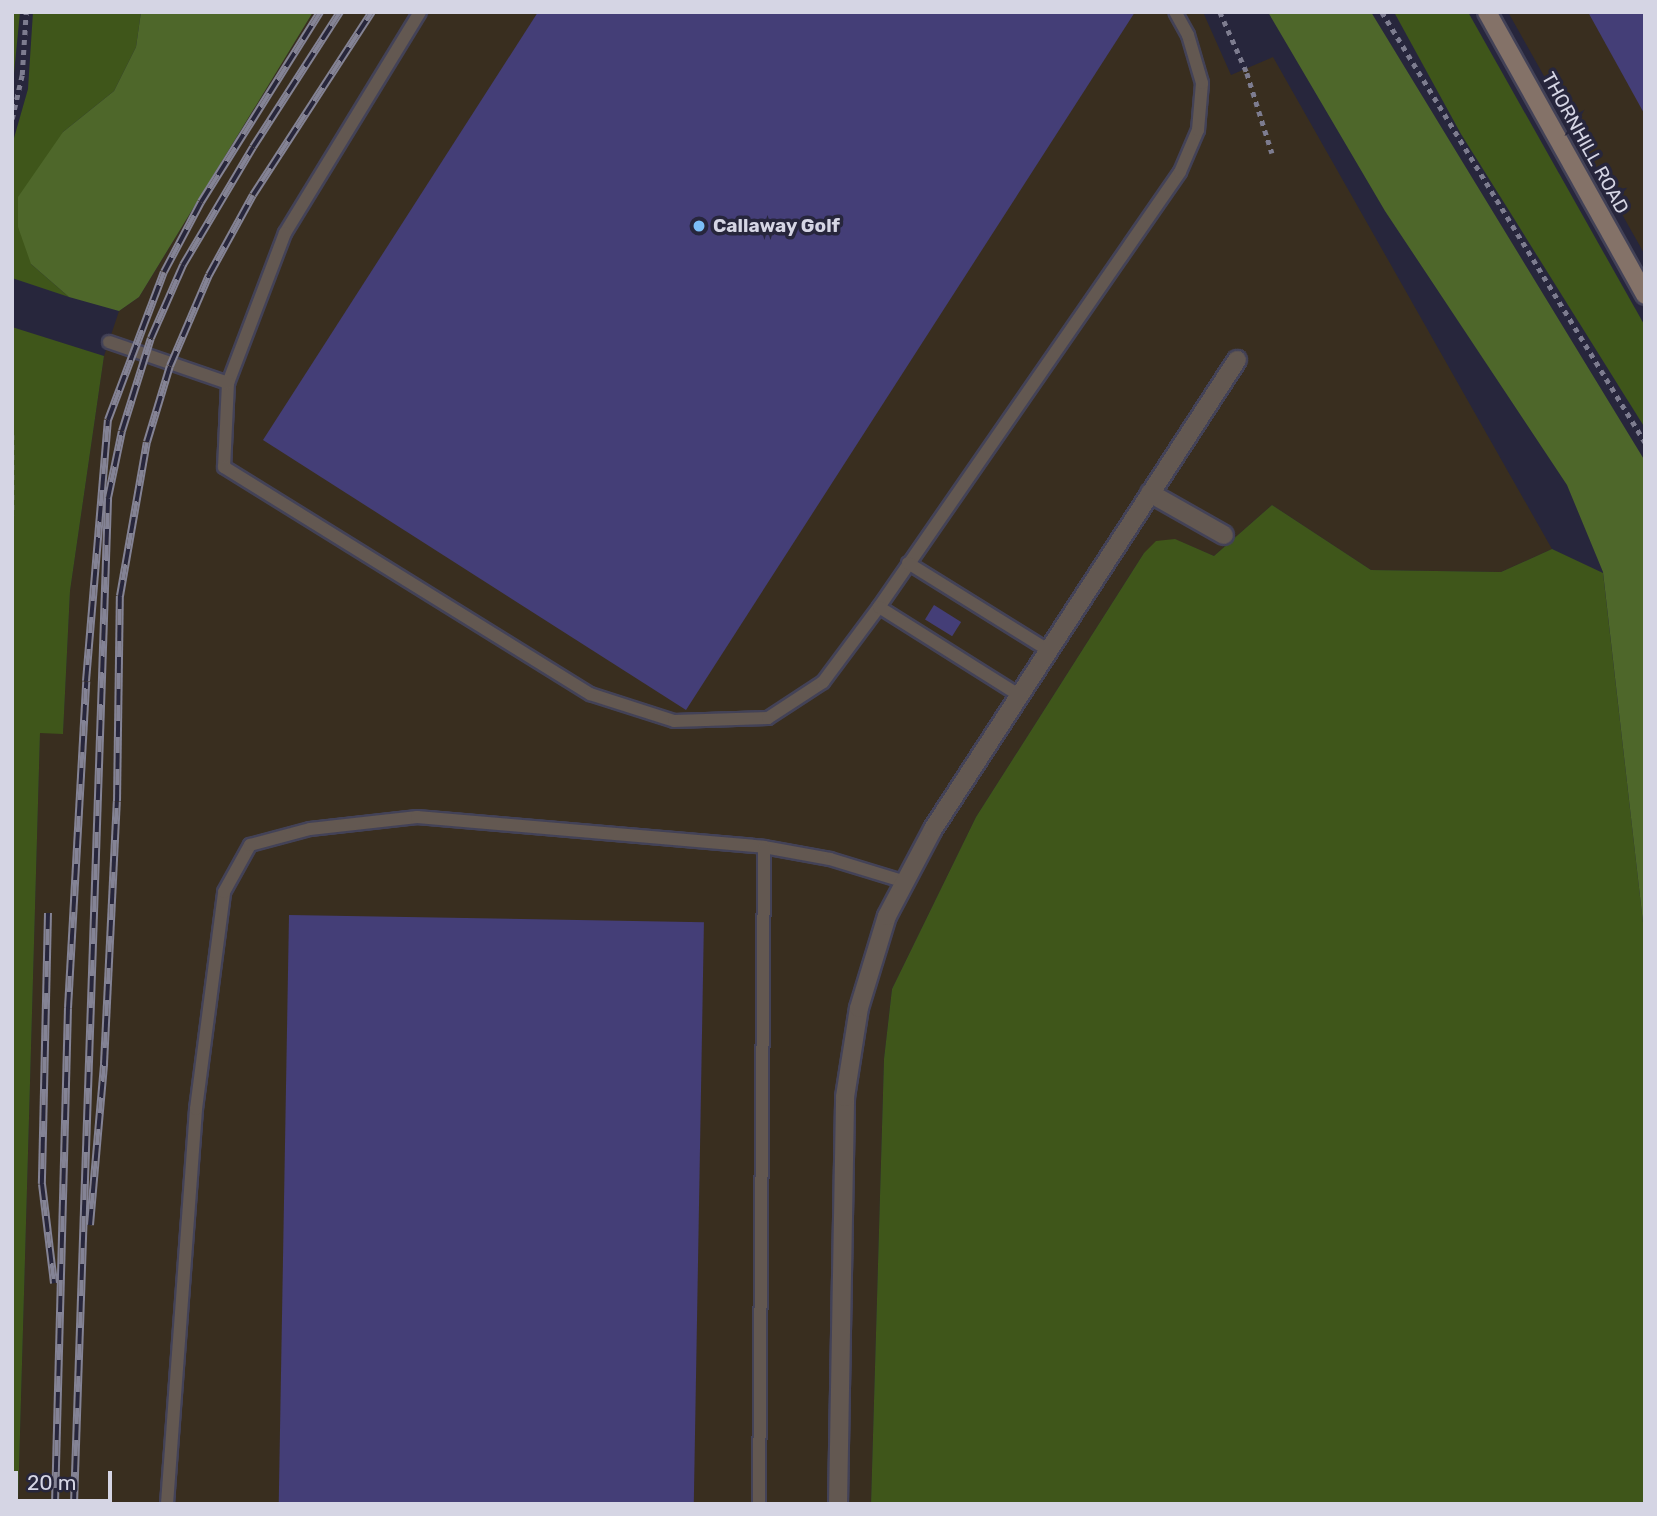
<!DOCTYPE html>
<style>
body{margin:0}
#map{position:relative;width:1657px;height:1516px;overflow:hidden;background:#27263c;font-family:Rubik,sans-serif}
div>[style]{position:absolute}
.industrial>*{inset:0;background:#392e1f}
.green>*{inset:0;background:#3f561a}
.forest>*{inset:0;background:#4e672a}
.building>*{inset:0;background:#443e77;transform-origin:0 0}
.path>*{height:4.5px;margin-top:-2.25px;transform-origin:0;background:repeating-linear-gradient(90deg,#7d7c8f 0 5px,transparent 0 10px)}
.roads{filter:drop-shadow(2px 0 #434257) drop-shadow(-2px 0 #434257) drop-shadow(0 2px #434257) drop-shadow(0 -2px #434257)}
.lane>*{height:12px;margin:-6px;padding:0 6px;transform-origin:6px;border-radius:6px;background:#635851}
.street>*{height:18px;margin:-9px;padding:0 9px;transform-origin:9px;border-radius:9px;background:#635851}
.secondary>*{height:18px;margin:-9px;padding:0 9px;transform-origin:9px;border-radius:9px;background:#847268}
.rail>*{height:8px;margin-top:-4px;transform-origin:0;background:repeating-linear-gradient(90deg,#27263c 0 16px,#848395 0 32px);box-sizing:border-box;border-block:2px solid #848395}
.dots>*{width:19px;height:19px;translate:-50% -50%;box-sizing:border-box;border:4px solid #27263c;border-radius:50%}
span{translate:-50% -50%;white-space:nowrap;text-align:center;line-height:1.15;-webkit-text-stroke:7px #27263c;paint-order:stroke}
.street-label{font-size:19px;color:#d5d5e4}
.poi-label{font-size:19px;color:#d5d5e4;font-weight:700}
.left{translate:0 -50%;text-align:left}
.frame{position:absolute;inset:0;border:14px solid #d5d5e4;pointer-events:none}
.scale{position:absolute;left:14px;top:1471px;width:98px;height:32px;box-sizing:border-box;border:4px solid #d5d5e4;border-top:0;padding-left:9px;font-size:21px;line-height:24px;white-space:nowrap;color:#d5d5e4;-webkit-text-stroke:5px #27263c;paint-order:stroke}
</style>
<div id="map">
<div class="industrial">
<i style="clip-path:polygon(313px 12px,1203px 12px,1231px 75px,1273px 57px,1552px 549px,1501px 572px,1371px 570px,1272px 505px,1214px 556px,1174px 539px,1144px 553px,976px 817px,892px 989px,884px 1059px,871px 1504px,18px 1504px,40px 732px,63px 733px,70px 591px,104px 356px,119px 311px,139px 297px)"></i>
<i style="clip-path:polygon(1508px 12px,1645px 12px,1645px 255px)"></i>
</div>
<div class="green">
<i style="clip-path:polygon(12px 12px,20px 12px,12px 94px)"></i>
<i style="clip-path:polygon(33px 12px,141px 12px,136px 47px,114px 91px,63px 132px,31px 264px,69px 297px,12px 278px,12px 145px,28px 89px)"></i>
<i style="clip-path:polygon(1394px 12px,1468px 12px,1645px 326px,1645px 428px,1461px 134px)"></i>
<i style="clip-path:polygon(12px 327px,104px 356px,70px 591px,63px 734px,40px 733px,18px 1504px,12px 1504px)"></i>
<i style="clip-path:polygon(1272px 505px,1371px 570px,1501px 572px,1552px 549px,1603px 573px,1645px 940px,1645px 1504px,871px 1504px,884px 1059px,892px 989px,976px 817px,1144px 553px,1156px 541px,1175px 539px,1214px 556px)"></i>
</div>
<div class="forest">
<i style="clip-path:polygon(141px 12px,313px 12px,139px 297px,119px 311px,69px 297px,31px 264px,18px 227px,18px 197px,63px 132px,114px 91px,136px 47px)"></i>
<i style="clip-path:polygon(1268px 12px,1371px 12px,1645px 461px,1645px 940px,1603px 572px,1567px 485px,1385px 211px)"></i>
</div>
<div class="building">
<i style="clip-path:polygon(538px 12px,1135px 12px,686px 710px,263px 440px)"></i>
<i style="clip-path:polygon(1588px 12px,1645px 12px,1645px 115px)"></i>
<i style="left:934px;top:605px;width:32px;height:17px;rotate:32deg"></i>
<i style="left:289px;top:915px;width:415px;height:589px;rotate:1deg"></i>
</div>
<div class="path">
<i style="left:1220px;top:12px;width:67px;rotate:66.1deg"></i>
<i style="left:1247px;top:73px;width:84px;rotate:72.6deg"></i>
<i style="left:1382px;top:12px;width:504px;rotate:58.55deg"></i>
<i style="left:12px;top:119px;width:45px;rotate:-77.2deg"></i>
<i style="left:22px;top:75px;width:63px;rotate:-86.4deg"></i>
<i style="left:12px;top:435px;width:80px;rotate:90deg"></i>
</div>
<div class="roads">
<div class="lane">
<i style="left:420px;top:12px;width:259px;rotate:121.4deg"></i>
<i style="left:285px;top:233px;width:160px;rotate:110.8deg"></i>
<i style="left:228px;top:383px;width:84px;rotate:92.7deg"></i>
<i style="left:224px;top:467px;width:431px;rotate:31.8deg"></i>
<i style="left:590px;top:694px;width:88px;rotate:17.8deg"></i>
<i style="left:674px;top:721px;width:94px;rotate:-1.8deg"></i>
<i style="left:768px;top:718px;width:66px;rotate:-33.2deg"></i>
<i style="left:823px;top:682px;width:94px;rotate:-53.3deg"></i>
<i style="left:879px;top:607px;width:529px;rotate:-55.32deg"></i>
<i style="left:1180px;top:172px;width:46px;rotate:-66.8deg"></i>
<i style="left:1198px;top:130px;width:47px;rotate:-85.1deg"></i>
<i style="left:1202px;top:83px;width:50px;rotate:-106.3deg"></i>
<i style="left:1188px;top:35px;width:26px;rotate:-119deg"></i>
<i style="left:109px;top:342px;width:126px;rotate:19deg"></i>
<i style="left:908px;top:563px;width:165px;rotate:31.9deg"></i>
<i style="left:879px;top:607px;width:165px;rotate:32.2deg"></i>
<i style="left:167px;top:1504px;width:396px;rotate:-85.8deg"></i>
<i style="left:196px;top:1109px;width:219px;rotate:-82.6deg"></i>
<i style="left:224px;top:892px;width:54px;rotate:-61deg"></i>
<i style="left:250px;top:845px;width:62px;rotate:-14.9deg"></i>
<i style="left:310px;top:829px;width:108px;rotate:-6.4deg"></i>
<i style="left:417px;top:817px;width:348px;rotate:4.9deg"></i>
<i style="left:764px;top:847px;width:67px;rotate:10.3deg"></i>
<i style="left:830px;top:859px;width:78px;rotate:17deg"></i>
<i style="left:759px;top:1504px;width:657px;rotate:-89.56deg"></i>
</div>
<div class="street">
<i style="left:1150px;top:493px;width:85px;rotate:29.6deg"></i>
<i style="left:838px;top:1504px;width:407px;rotate:-89deg"></i>
<i style="left:845px;top:1097px;width:90px;rotate:-81.1deg"></i>
<i style="left:859px;top:1008px;width:96px;rotate:-73.1deg"></i>
<i style="left:887px;top:916px;width:98px;rotate:-62.1deg"></i>
<i style="left:933px;top:829px;width:559px;rotate:-57.05deg"></i>
</div>
<div class="secondary">
<i style="left:1487px;top:12px;width:324px;rotate:60.8deg"></i>
</div>
</div>
<div class="rail">
<i style="left:48px;top:913px;width:271px;rotate:91.3deg"></i>
<i style="left:42px;top:1184px;width:100px;rotate:83.1deg"></i>
<i style="left:90px;top:1225px;width:162px;rotate:-85deg"></i>
<i style="left:104px;top:1064px;width:263px;rotate:-87.2deg"></i>
<i style="left:117px;top:801px;width:205px;rotate:-89.2deg"></i>
<i style="left:120px;top:596px;width:156px;rotate:-80.1deg"></i>
<i style="left:147px;top:442px;width:79px;rotate:-73.2deg"></i>
<i style="left:170px;top:366px;width:99px;rotate:-66.8deg"></i>
<i style="left:209px;top:275px;width:91px;rotate:-61.2deg"></i>
<i style="left:253px;top:195px;width:218px;rotate:-57deg"></i>
<i style="left:55px;top:1504px;width:496px;rotate:-88.5deg"></i>
<i style="left:68px;top:1008px;width:327px;rotate:-86.8deg"></i>
<i style="left:86px;top:681px;width:262px;rotate:-85.2deg"></i>
<i style="left:108px;top:420px;width:158px;rotate:-69.3deg"></i>
<i style="left:164px;top:272px;width:79px;rotate:-62.1deg"></i>
<i style="left:201px;top:202px;width:224px;rotate:-57.9deg"></i>
<i style="left:74px;top:1504px;width:1007px;rotate:-88.06deg"></i>
<i style="left:108px;top:498px;width:68px;rotate:-78.2deg"></i>
<i style="left:122px;top:431px;width:97px;rotate:-72.7deg"></i>
<i style="left:151px;top:338px;width:80px;rotate:-66.3deg"></i>
<i style="left:183px;top:265px;width:137px;rotate:-59.3deg"></i>
<i style="left:253px;top:147px;width:161px;rotate:-57.2deg"></i>
</div>
<div class="dots">
<i style="left:699px;top:226px;background:#7bbef8"></i>
</div>
<div class="street-label">
<span style="left:1585px;top:143px;rotate:61deg">THORNHILL ROAD</span>
</div>
<div class="poi-label">
<span class="left" style="left:713px;top:226px">Callaway Golf</span>
</div>
<div class="frame"></div>
<div class="scale">20 m</div>
</div>
